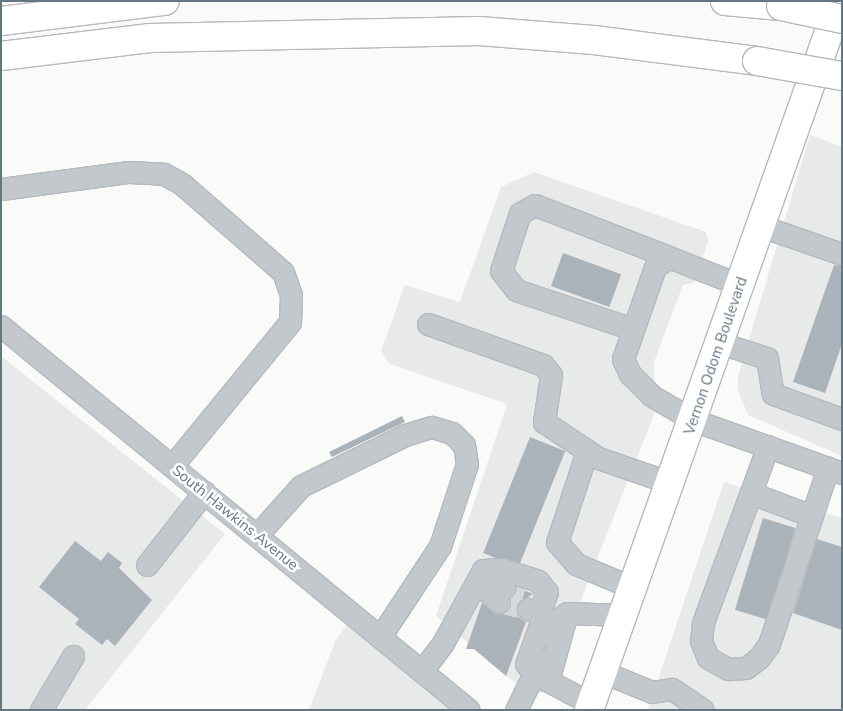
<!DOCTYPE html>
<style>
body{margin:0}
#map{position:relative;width:843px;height:711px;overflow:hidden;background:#fafaf8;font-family:"Nunito Sans",sans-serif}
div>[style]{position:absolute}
.built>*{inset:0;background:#e8e9e9}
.building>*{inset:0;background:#aab3b9;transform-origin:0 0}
.minor-tunnel>*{height:21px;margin-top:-10.5px;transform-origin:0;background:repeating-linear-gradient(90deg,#d5d9db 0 21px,transparent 0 32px)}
.roads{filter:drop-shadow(1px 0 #b5babe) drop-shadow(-1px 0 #b5babe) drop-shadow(0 1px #b5babe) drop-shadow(0 -1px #b5babe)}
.minor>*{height:21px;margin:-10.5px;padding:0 10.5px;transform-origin:10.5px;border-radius:10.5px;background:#c3c8cc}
.major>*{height:28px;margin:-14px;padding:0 14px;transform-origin:14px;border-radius:14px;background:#fff}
.highway>*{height:28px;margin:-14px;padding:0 14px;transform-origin:14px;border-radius:14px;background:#fff}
.bridges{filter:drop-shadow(1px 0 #b4b9bd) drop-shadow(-1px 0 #b4b9bd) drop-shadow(0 1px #b4b9bd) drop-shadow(0 -1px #b4b9bd)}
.highway-bridge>*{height:28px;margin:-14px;padding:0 14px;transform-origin:14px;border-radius:14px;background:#fff}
span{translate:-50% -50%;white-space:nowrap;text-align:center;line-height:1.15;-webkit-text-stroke:5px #fff;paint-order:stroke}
.street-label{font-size:15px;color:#657683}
.frame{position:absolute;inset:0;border:2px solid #657683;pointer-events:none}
</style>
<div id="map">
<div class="built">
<i style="clip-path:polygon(810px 135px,842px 147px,842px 456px,748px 415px,738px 390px,738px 376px)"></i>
<i style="clip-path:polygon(534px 172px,706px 232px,708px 241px,695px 282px,683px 285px,654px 362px,655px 412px,545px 691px,531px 696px,436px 616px,507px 404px,390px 364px,381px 351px,405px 285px,460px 302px,501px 187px)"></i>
<i style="clip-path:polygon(1px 356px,225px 534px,85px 710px,1px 710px)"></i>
<i style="clip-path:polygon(724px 482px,842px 518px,842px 710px,648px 710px)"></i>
<i style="clip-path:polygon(353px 614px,469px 710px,309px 710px,335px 642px)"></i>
</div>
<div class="building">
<i style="left:563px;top:253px;width:62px;height:35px;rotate:20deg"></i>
<i style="clip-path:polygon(834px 265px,842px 266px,842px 344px,825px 393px,793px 382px)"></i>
<i style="clip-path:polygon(402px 416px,405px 422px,332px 457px,329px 452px)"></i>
<i style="left:530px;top:437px;width:38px;height:125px;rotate:22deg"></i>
<i style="left:763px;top:518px;width:34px;height:96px;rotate:17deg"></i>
<i style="clip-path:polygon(817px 539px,842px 547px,842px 630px,793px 613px)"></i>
<i style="clip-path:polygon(75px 541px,101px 561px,108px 552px,122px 563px,119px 568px,152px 600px,115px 646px,107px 639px,102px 645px,75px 624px,79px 619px,39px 587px)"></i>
<i style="clip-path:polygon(516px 587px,533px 594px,516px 605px,518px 617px,526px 622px,506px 676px,474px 649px,466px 649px,482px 603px,496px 614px,503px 614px,511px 605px)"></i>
</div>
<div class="minor-tunnel">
<i style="left:504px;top:587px;width:30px;rotate:17deg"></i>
<i style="left:499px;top:602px;width:30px;rotate:14deg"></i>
</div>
<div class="roads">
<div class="minor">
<i style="left:1px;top:189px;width:129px;rotate:-7.6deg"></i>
<i style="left:129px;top:172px;width:35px;rotate:3deg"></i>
<i style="left:164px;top:174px;width:21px;rotate:29deg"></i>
<i style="left:182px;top:184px;width:134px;rotate:41.1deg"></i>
<i style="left:283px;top:272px;width:24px;rotate:71deg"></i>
<i style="left:291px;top:295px;width:27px;rotate:92deg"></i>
<i style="left:290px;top:322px;width:186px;rotate:129.3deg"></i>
<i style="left:761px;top:226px;width:86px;rotate:19.1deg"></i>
<i style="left:740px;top:285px;width:76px;rotate:-158.5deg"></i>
<i style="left:669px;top:257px;width:17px;rotate:144deg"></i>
<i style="left:655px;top:267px;width:97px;rotate:109.2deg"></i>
<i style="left:623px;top:359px;width:17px;rotate:65deg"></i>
<i style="left:630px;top:374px;width:31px;rotate:45deg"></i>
<i style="left:652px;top:396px;width:48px;rotate:30.3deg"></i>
<i style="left:693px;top:420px;width:158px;rotate:19.6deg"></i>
<i style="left:428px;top:324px;width:122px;rotate:19.6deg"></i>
<i style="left:543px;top:365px;width:13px;rotate:51deg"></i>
<i style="left:551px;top:375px;width:48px;rotate:98.5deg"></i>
<i style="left:544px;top:422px;width:65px;rotate:33.7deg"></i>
<i style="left:598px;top:458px;width:77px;rotate:18.9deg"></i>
<i style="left:1px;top:326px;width:605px;rotate:39.37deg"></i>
<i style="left:633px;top:329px;width:123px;rotate:-161.6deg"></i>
<i style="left:516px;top:290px;width:24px;rotate:-128deg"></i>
<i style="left:501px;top:271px;width:61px;rotate:-71.9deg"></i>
<i style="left:520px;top:213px;width:17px;rotate:-28deg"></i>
<i style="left:535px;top:205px;width:144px;rotate:21.2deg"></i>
<i style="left:720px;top:343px;width:49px;rotate:17.7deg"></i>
<i style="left:767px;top:358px;width:36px;rotate:81deg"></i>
<i style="left:773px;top:394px;width:73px;rotate:19.9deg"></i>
<i style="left:768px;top:446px;width:189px;rotate:110.2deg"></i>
<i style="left:703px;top:623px;width:18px;rotate:96deg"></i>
<i style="left:701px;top:641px;width:18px;rotate:68deg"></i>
<i style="left:708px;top:658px;width:23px;rotate:29deg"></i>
<i style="left:728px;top:669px;width:18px;rotate:-3deg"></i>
<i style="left:746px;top:668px;width:16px;rotate:-38deg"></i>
<i style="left:759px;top:658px;width:17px;rotate:-54deg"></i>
<i style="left:769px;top:644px;width:186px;rotate:-71.5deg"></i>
<i style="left:587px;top:451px;width:96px;rotate:108.2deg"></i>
<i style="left:557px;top:542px;width:29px;rotate:49deg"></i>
<i style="left:576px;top:564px;width:62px;rotate:22.8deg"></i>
<i style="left:751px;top:493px;width:65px;rotate:20.7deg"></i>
<i style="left:257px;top:535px;width:66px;rotate:-48.1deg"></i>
<i style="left:301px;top:486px;width:116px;rotate:-26.1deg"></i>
<i style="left:405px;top:435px;width:28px;rotate:-17deg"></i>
<i style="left:432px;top:427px;width:21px;rotate:17deg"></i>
<i style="left:452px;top:433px;width:17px;rotate:45deg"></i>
<i style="left:464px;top:445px;width:19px;rotate:81deg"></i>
<i style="left:467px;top:464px;width:86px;rotate:108.2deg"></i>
<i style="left:440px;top:546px;width:109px;rotate:123.4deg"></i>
<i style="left:147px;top:565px;width:93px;rotate:-52deg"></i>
<i style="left:499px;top:602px;width:15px;rotate:-138deg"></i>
<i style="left:488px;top:592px;width:17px;rotate:-17deg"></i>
<i style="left:550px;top:625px;width:10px;rotate:180deg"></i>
<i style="left:540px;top:625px;width:41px;rotate:109.7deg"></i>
<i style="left:526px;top:664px;width:13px;rotate:48deg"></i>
<i style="left:535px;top:674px;width:64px;rotate:27.8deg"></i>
<i style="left:550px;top:635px;width:7px;rotate:-63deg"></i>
<i style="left:553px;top:629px;width:5px;rotate:-127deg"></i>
<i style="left:550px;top:625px;width:21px;rotate:-35deg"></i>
<i style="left:567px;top:613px;width:56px;rotate:2deg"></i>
<i style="left:422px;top:671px;width:35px;rotate:-53deg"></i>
<i style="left:443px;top:643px;width:83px;rotate:-61.3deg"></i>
<i style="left:483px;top:570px;width:19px;rotate:-3deg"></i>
<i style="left:502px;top:569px;width:38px;rotate:18deg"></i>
<i style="left:538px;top:581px;width:14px;rotate:51deg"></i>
<i style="left:547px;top:592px;width:22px;rotate:111deg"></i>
<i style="left:539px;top:613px;width:12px;rotate:-160deg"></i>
<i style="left:603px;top:672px;width:53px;rotate:22.2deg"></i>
<i style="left:652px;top:692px;width:20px;rotate:-9deg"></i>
<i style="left:672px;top:689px;width:37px;rotate:34deg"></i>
<i style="left:548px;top:681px;width:63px;rotate:-74.4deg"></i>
<i style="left:41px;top:710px;width:63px;rotate:-59.3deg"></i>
<i style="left:516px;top:710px;width:55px;rotate:-63.9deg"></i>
</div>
<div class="major">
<i style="left:589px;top:710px;width:752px;rotate:-70.51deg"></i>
</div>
<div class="highway">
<i style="left:725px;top:1px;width:56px;rotate:5.1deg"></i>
<i style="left:1px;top:21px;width:165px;rotate:-7deg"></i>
<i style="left:1px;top:56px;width:150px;rotate:-6.9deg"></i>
<i style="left:150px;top:38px;width:329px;rotate:-1.2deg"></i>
<i style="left:479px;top:31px;width:115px;rotate:4.5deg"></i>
<i style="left:594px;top:40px;width:164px;rotate:7.3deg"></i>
</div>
</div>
<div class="bridges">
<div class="highway-bridge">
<i style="left:781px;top:6px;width:62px;rotate:12deg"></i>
<i style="left:757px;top:61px;width:86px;rotate:10deg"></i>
</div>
</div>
<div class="street-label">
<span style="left:716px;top:356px;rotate:-71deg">Vernon Odom Boulevard</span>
<span style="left:235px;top:518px;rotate:39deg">South Hawkins Avenue</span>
</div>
<div class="frame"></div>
</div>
